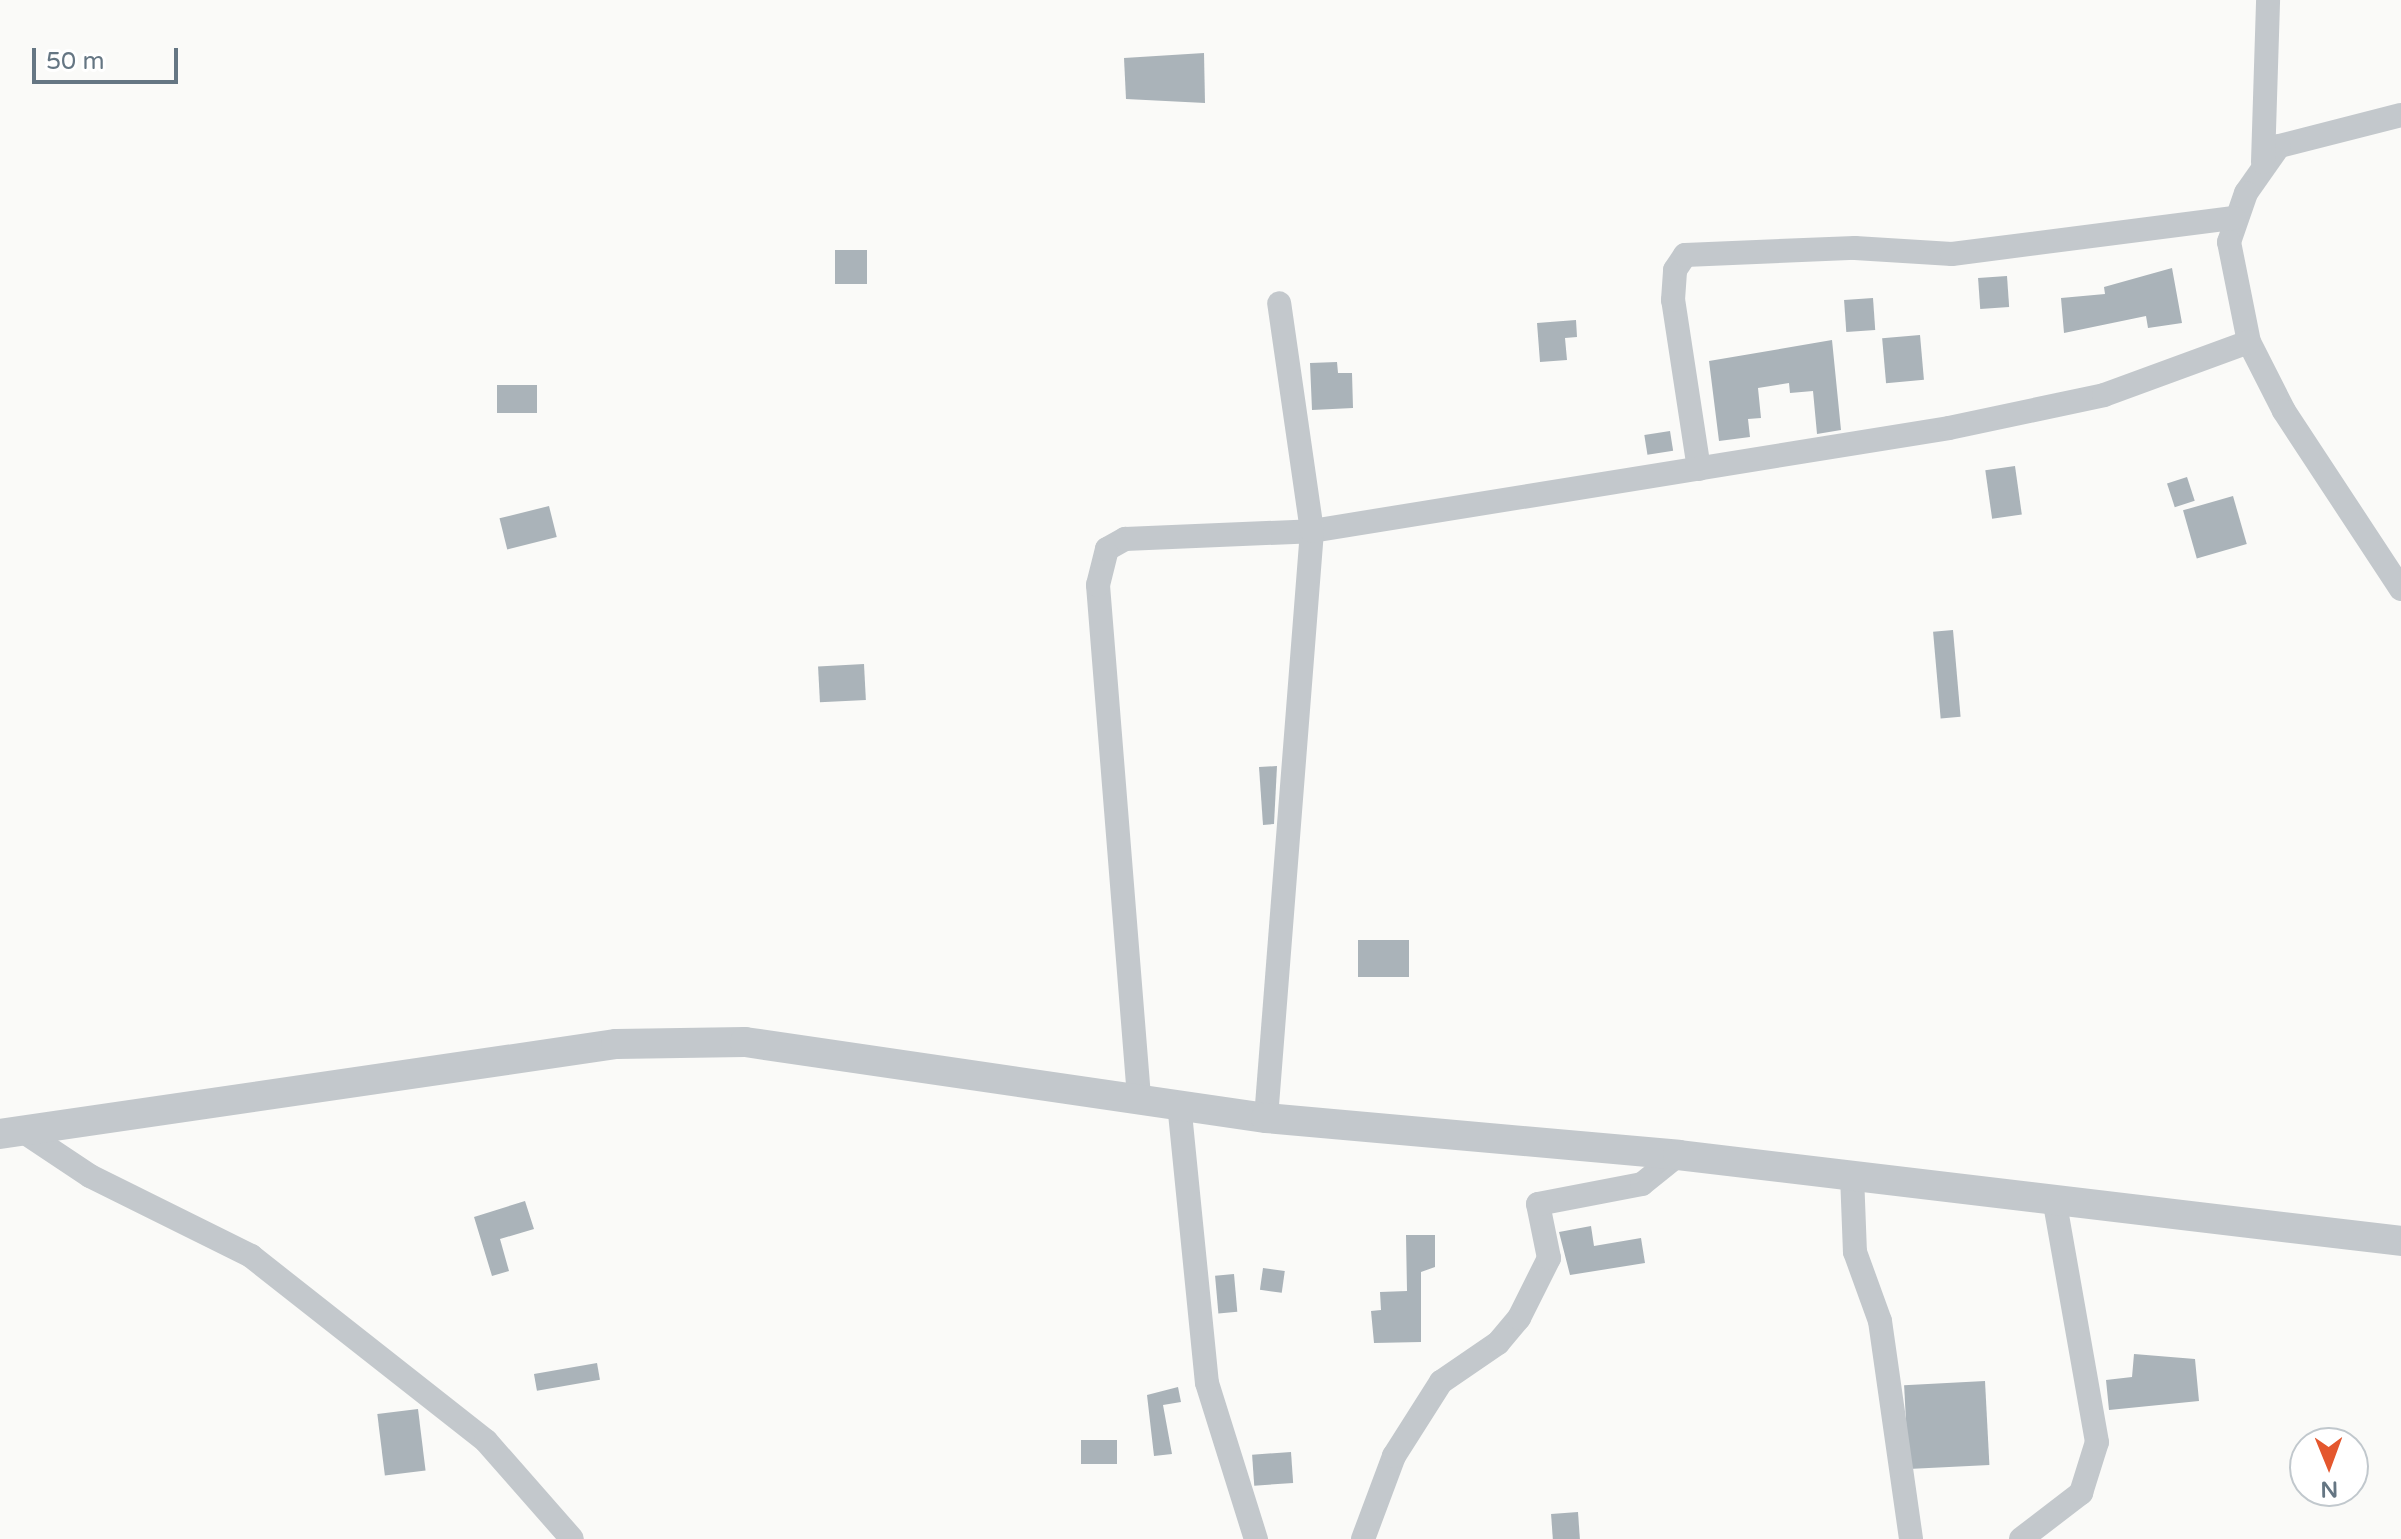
<!DOCTYPE html>
<style>
body{margin:0}
#map{position:relative;width:2401px;height:1539px;overflow:hidden;background:#fafaf8;font-family:"Varela Round",sans-serif}
div>[style]{position:absolute}
.building>*{inset:0;background:#aab3b9;transform-origin:0 0}
.minor>*{height:24px;margin:-12px;padding:0 12px;transform-origin:12px;border-radius:12px;background:#c3c8cc}
.tertiary>*{height:30px;margin:-15px;padding:0 15px;transform-origin:15px;border-radius:15px;background:#c3c8cc}
span{translate:-50% -50%;white-space:nowrap;text-align:center;line-height:1.15;-webkit-text-stroke:8px #fff;paint-order:stroke}
.north{position:absolute;left:2289px;top:1427px;width:80px;height:80px;box-sizing:border-box;background:#fff;border:2px solid #c1c8cd;border-radius:50%;rotate:179deg;font-size:22px;font-weight:700;line-height:32px;text-align:center;color:#657683}
.north::after{content:'';display:block;margin:auto;width:28px;height:36px;background:#e4572e;clip-path:polygon(50% 0,100% 100%,50% 72%,0 100%)}
.scale{position:absolute;left:32px;top:48px;width:146px;height:36px;box-sizing:border-box;border:4px solid #657683;border-top:0;padding-left:10px;font-size:24px;line-height:28px;white-space:nowrap;color:#657683;-webkit-text-stroke:6px #fff;paint-order:stroke}
</style>
<div id="map">
<div class="building">
<i style="clip-path:polygon(1204px 53px,1205px 103px,1126px 99px,1124px 58px)"></i>
<i style="left:835px;top:250px;width:32px;height:34px"></i>
<i style="clip-path:polygon(2172px 268px,2182px 323px,2148px 328px,2146px 316px,2064px 333px,2061px 298px,2105px 294px,2104px 287px)"></i>
<i style="left:2007px;top:276px;width:31px;height:29px;rotate:86deg"></i>
<i style="left:1873px;top:298px;width:32px;height:29px;rotate:86deg"></i>
<i style="clip-path:polygon(1576px 320px,1577px 337px,1565px 338px,1567px 360px,1540px 362px,1537px 323px)"></i>
<i style="left:1920px;top:335px;width:45px;height:38px;rotate:85deg"></i>
<i style="clip-path:polygon(1832px 340px,1841px 430px,1817px 434px,1813px 391px,1790px 393px,1789px 383px,1758px 388px,1761px 418px,1748px 419px,1750px 437px,1719px 441px,1709px 361px)"></i>
<i style="clip-path:polygon(1337px 362px,1338px 373px,1352px 373px,1353px 408px,1312px 410px,1310px 363px)"></i>
<i style="left:497px;top:385px;width:40px;height:28px"></i>
<i style="left:1670px;top:431px;width:20px;height:26px;rotate:81deg"></i>
<i style="left:2015px;top:466px;width:49px;height:30px;rotate:82deg"></i>
<i style="left:2187px;top:477px;width:25px;height:21px;rotate:72deg"></i>
<i style="left:2233px;top:496px;width:50px;height:52px;rotate:74deg"></i>
<i style="left:549px;top:506px;width:32px;height:51px;rotate:76deg"></i>
<i style="left:1953px;top:630px;width:87px;height:20px;rotate:85deg"></i>
<i style="left:864px;top:664px;width:36px;height:46px;rotate:87deg"></i>
<i style="clip-path:polygon(1277px 766px,1274px 824px,1263px 825px,1259px 767px)"></i>
<i style="left:1358px;top:940px;width:51px;height:37px"></i>
<i style="clip-path:polygon(525px 1201px,534px 1229px,500px 1239px,509px 1271px,492px 1276px,474px 1217px)"></i>
<i style="clip-path:polygon(1591px 1226px,1594px 1246px,1641px 1238px,1645px 1263px,1570px 1275px,1559px 1232px)"></i>
<i style="clip-path:polygon(1406px 1235px,1435px 1235px,1435px 1267px,1421px 1272px,1421px 1342px,1374px 1343px,1371px 1311px,1381px 1310px,1380px 1292px,1407px 1291px)"></i>
<i style="left:1263px;top:1268px;width:22px;height:22px;rotate:8deg"></i>
<i style="left:1234px;top:1274px;width:38px;height:19px;rotate:85deg"></i>
<i style="clip-path:polygon(2134px 1354px,2195px 1359px,2199px 1401px,2109px 1410px,2106px 1380px,2132px 1377px)"></i>
<i style="left:597px;top:1363px;width:17px;height:64px;rotate:80deg"></i>
<i style="left:1985px;top:1381px;width:84px;height:81px;rotate:87deg"></i>
<i style="clip-path:polygon(1178px 1387px,1181px 1402px,1163px 1405px,1172px 1454px,1154px 1456px,1147px 1395px)"></i>
<i style="left:418px;top:1409px;width:62px;height:41px;rotate:83deg"></i>
<i style="left:1081px;top:1440px;width:36px;height:24px"></i>
<i style="left:1291px;top:1452px;width:31px;height:39px;rotate:86deg"></i>
<i style="left:1578px;top:1512px;width:27px;height:27px;rotate:86deg"></i>
</div>
<div class="minor">
<i style="left:2401px;top:115px;width:126px;rotate:165.7deg"></i>
<i style="left:2279px;top:146px;width:57px;rotate:125.1deg"></i>
<i style="left:2246px;top:193px;width:52px;rotate:109.1deg"></i>
<i style="left:2229px;top:242px;width:102px;rotate:78.7deg"></i>
<i style="left:2249px;top:342px;width:77px;rotate:63.1deg"></i>
<i style="left:2284px;top:411px;width:213px;rotate:56.7deg"></i>
<i style="left:2263px;top:162px;width:162px;rotate:-88.2deg"></i>
<i style="left:1699px;top:469px;width:171px;rotate:-98.7deg"></i>
<i style="left:1673px;top:300px;width:30px;rotate:-86deg"></i>
<i style="left:1675px;top:270px;width:18px;rotate:-56deg"></i>
<i style="left:1685px;top:255px;width:170px;rotate:-2.4deg"></i>
<i style="left:1855px;top:248px;width:97px;rotate:3.5deg"></i>
<i style="left:1952px;top:254px;width:284px;rotate:-7.3deg"></i>
<i style="left:1139px;top:1097px;width:514px;rotate:-94.58deg"></i>
<i style="left:1098px;top:585px;width:37px;rotate:-76deg"></i>
<i style="left:1107px;top:549px;width:21px;rotate:-29deg"></i>
<i style="left:1125px;top:539px;width:187px;rotate:-2.4deg"></i>
<i style="left:1312px;top:531px;width:645px;rotate:-9.18deg"></i>
<i style="left:1949px;top:428px;width:158px;rotate:-12deg"></i>
<i style="left:2104px;top:395px;width:154px;rotate:-20.1deg"></i>
<i style="left:1179px;top:1103px;width:281px;rotate:84.3deg"></i>
<i style="left:1207px;top:1383px;width:164px;rotate:72.6deg"></i>
<i style="left:1266px;top:1118px;width:589px;rotate:-85.52deg"></i>
<i style="left:1312px;top:531px;width:230px;rotate:-98.2deg"></i>
<i style="left:21px;top:1130px;width:83px;rotate:33.7deg"></i>
<i style="left:90px;top:1176px;width:180px;rotate:26.4deg"></i>
<i style="left:251px;top:1256px;width:299px;rotate:38.2deg"></i>
<i style="left:486px;top:1441px;width:130px;rotate:48.7deg"></i>
<i style="left:1852px;top:1175px;width:77px;rotate:87.8deg"></i>
<i style="left:1855px;top:1252px;width:73px;rotate:70.1deg"></i>
<i style="left:1880px;top:1321px;width:220px;rotate:81.9deg"></i>
<i style="left:1363px;top:1539px;width:89px;rotate:-69.5deg"></i>
<i style="left:1394px;top:1456px;width:88px;rotate:-57.6deg"></i>
<i style="left:1441px;top:1382px;width:69px;rotate:-34.4deg"></i>
<i style="left:1498px;top:1343px;width:33px;rotate:-50deg"></i>
<i style="left:1519px;top:1318px;width:67px;rotate:-63.4deg"></i>
<i style="left:1549px;top:1258px;width:55px;rotate:-101.5deg"></i>
<i style="left:1538px;top:1204px;width:106px;rotate:-10.9deg"></i>
<i style="left:1642px;top:1184px;width:46px;rotate:-38.9deg"></i>
<i style="left:2021px;top:1539px;width:76px;rotate:-37.5deg"></i>
<i style="left:2081px;top:1493px;width:53px;rotate:-72.6deg"></i>
<i style="left:2097px;top:1442px;width:247px;rotate:-100deg"></i>
</div>
<div class="tertiary">
<i style="left:0;top:1134px;width:623px;rotate:-8.31deg"></i>
<i style="left:616px;top:1044px;width:129px;rotate:-0.9deg"></i>
<i style="left:745px;top:1042px;width:527px;rotate:8.3deg"></i>
<i style="left:1266px;top:1118px;width:414px;rotate:5.1deg"></i>
<i style="left:1678px;top:1155px;width:728px;rotate:6.78deg"></i>
</div>
<div class="north">N</div>
<div class="scale">50 m</div>
</div>
